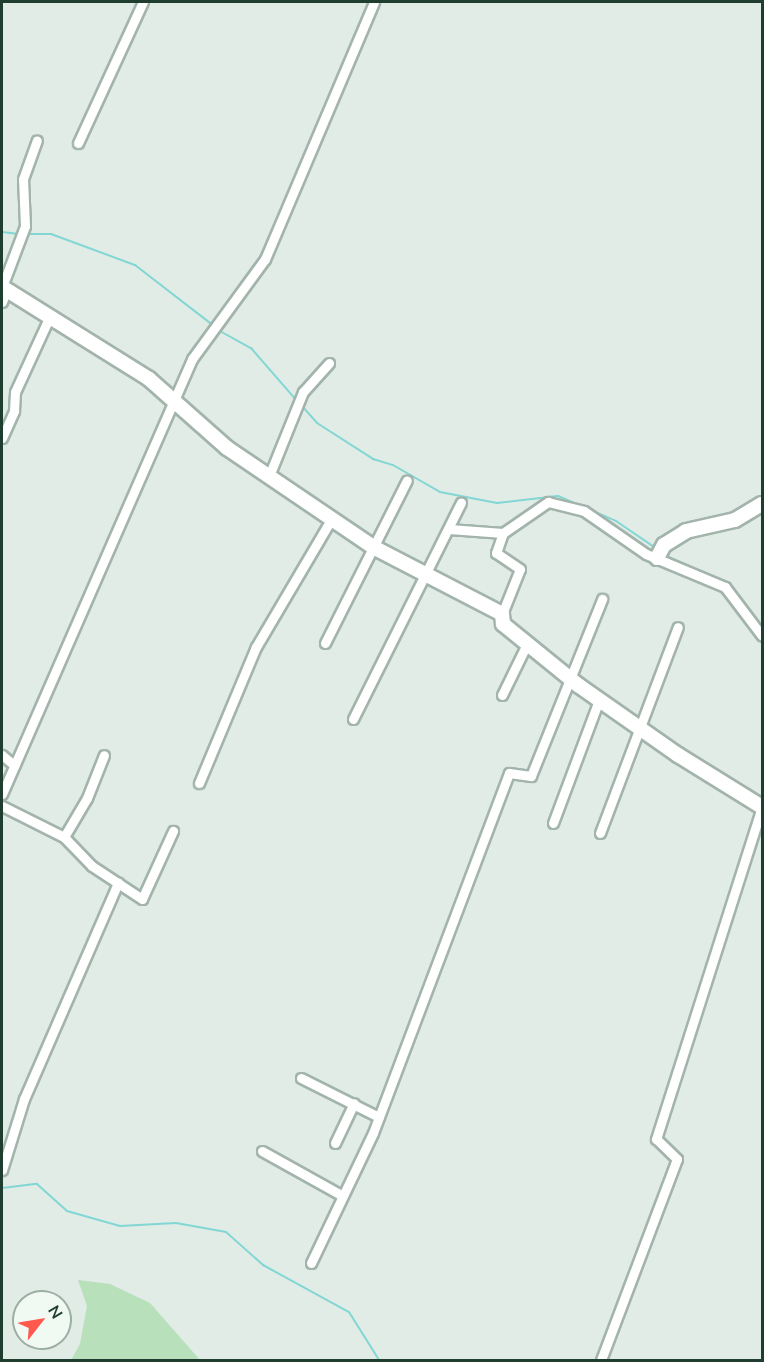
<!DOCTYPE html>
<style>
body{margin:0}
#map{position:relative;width:764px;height:1362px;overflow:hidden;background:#e0ece5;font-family:Mulish,sans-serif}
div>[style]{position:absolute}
.green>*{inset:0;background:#b7e0bb}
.stream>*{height:2px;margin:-1px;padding:0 1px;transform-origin:1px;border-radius:1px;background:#82d7d5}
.roads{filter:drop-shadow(2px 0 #a2b4ab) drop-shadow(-2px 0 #a2b4ab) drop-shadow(0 2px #a2b4ab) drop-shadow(0 -2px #a2b4ab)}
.street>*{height:9px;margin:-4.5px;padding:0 4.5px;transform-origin:4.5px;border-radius:4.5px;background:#fff}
.secondary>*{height:14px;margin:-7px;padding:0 7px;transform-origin:7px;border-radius:7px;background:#fff}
span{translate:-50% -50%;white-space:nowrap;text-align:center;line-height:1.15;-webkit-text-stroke:4.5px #f1f9f3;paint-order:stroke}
.frame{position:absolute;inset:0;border:3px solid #1f3e30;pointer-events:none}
.north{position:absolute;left:12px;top:1290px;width:60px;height:60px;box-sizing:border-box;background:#f1f9f3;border:2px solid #9daea5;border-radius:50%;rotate:59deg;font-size:16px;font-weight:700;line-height:24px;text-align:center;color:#1f3e30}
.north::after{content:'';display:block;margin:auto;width:21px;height:27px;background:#fe594c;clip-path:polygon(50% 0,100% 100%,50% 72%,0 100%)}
</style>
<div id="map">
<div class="green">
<i style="clip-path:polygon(78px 1280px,110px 1284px,150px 1303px,200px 1360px,71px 1360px,80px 1344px,87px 1306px)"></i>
</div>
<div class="stream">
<i style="left:2px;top:232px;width:17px;rotate:7deg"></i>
<i style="left:25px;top:234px;width:26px"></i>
<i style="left:51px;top:234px;width:90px;rotate:20.3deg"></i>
<i style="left:135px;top:265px;width:100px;rotate:37.7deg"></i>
<i style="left:218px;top:330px;width:38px;rotate:29deg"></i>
<i style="left:251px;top:348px;width:70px;rotate:49deg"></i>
<i style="left:301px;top:405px;width:24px;rotate:48deg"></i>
<i style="left:317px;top:423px;width:67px;rotate:32.7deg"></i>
<i style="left:373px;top:459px;width:21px;rotate:17deg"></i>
<i style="left:393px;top:465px;width:54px;rotate:29.9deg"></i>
<i style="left:440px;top:492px;width:58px;rotate:10.9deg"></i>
<i style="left:497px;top:503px;width:61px;rotate:-6.5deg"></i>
<i style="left:558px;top:496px;width:63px;rotate:23.3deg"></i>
<i style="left:616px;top:521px;width:50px;rotate:34.3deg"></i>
<i style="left:664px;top:555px;width:57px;rotate:23.9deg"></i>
<i style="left:2px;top:1188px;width:35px;rotate:-7deg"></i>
<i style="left:37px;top:1184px;width:40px;rotate:42deg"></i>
<i style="left:67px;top:1211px;width:55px;rotate:15.8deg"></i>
<i style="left:120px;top:1226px;width:56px;rotate:-3.1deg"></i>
<i style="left:176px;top:1223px;width:51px;rotate:10.2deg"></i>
<i style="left:226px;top:1232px;width:50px;rotate:41.7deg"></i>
<i style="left:263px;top:1265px;width:98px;rotate:28.7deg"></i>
<i style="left:349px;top:1312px;width:57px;rotate:58deg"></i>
</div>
<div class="roads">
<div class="street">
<i style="left:78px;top:143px;width:155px;rotate:-65.3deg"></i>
<i style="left:2px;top:287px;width:65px;rotate:-69.3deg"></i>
<i style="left:25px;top:226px;width:47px;rotate:-92.4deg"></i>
<i style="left:23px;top:179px;width:41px;rotate:-70.3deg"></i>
<i style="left:2px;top:302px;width:15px;rotate:-70deg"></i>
<i style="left:2px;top:438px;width:30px;rotate:-66deg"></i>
<i style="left:14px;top:411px;width:19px;rotate:-87deg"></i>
<i style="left:15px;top:392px;width:84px;rotate:-65.3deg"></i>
<i style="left:269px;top:476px;width:91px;rotate:-68deg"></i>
<i style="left:303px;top:392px;width:39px;rotate:-48deg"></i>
<i style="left:449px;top:529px;width:54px;rotate:4.2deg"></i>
<i style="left:503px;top:533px;width:55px;rotate:-34.6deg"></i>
<i style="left:548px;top:502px;width:37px;rotate:14deg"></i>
<i style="left:584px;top:511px;width:75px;rotate:34.7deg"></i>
<i style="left:646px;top:554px;width:86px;rotate:22.7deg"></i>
<i style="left:725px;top:587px;width:61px;rotate:52.9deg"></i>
<i style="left:502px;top:614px;width:48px;rotate:-68.2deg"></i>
<i style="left:520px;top:569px;width:29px;rotate:-146deg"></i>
<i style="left:496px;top:553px;width:21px;rotate:-71deg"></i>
<i style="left:325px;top:643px;width:182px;rotate:-63.3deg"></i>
<i style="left:502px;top:695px;width:57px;rotate:-63.9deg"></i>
<i style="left:353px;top:719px;width:242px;rotate:-63.5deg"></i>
<i style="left:2px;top:755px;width:16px;rotate:40deg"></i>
<i style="left:199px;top:783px;width:147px;rotate:-67.3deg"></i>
<i style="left:256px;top:647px;width:150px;rotate:-59.5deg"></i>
<i style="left:2px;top:794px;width:475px;rotate:-66.4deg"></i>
<i style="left:192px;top:359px;width:124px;rotate:-53.9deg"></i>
<i style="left:265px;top:259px;width:279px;rotate:-67deg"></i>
<i style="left:2px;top:806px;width:69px;rotate:26.6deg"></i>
<i style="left:64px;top:837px;width:40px;rotate:46deg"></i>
<i style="left:92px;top:866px;width:60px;rotate:33.4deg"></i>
<i style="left:142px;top:899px;width:75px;rotate:-65.5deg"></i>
<i style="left:553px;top:823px;width:131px;rotate:-69.5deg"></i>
<i style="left:600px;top:833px;width:220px;rotate:-69.3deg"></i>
<i style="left:64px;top:837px;width:45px;rotate:-59.5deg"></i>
<i style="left:87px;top:798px;width:46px;rotate:-68.4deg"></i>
<i style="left:301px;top:1078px;width:87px;rotate:26.6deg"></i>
<i style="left:335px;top:1143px;width:44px;rotate:-64.6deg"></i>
<i style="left:262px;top:1151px;width:90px;rotate:29.1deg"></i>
<i style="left:2px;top:1170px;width:74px;rotate:-72.8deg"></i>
<i style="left:24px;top:1099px;width:236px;rotate:-66.5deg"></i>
<i style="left:311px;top:1263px;width:144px;rotate:-64.5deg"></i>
<i style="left:373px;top:1133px;width:385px;rotate:-69.3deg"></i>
<i style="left:509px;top:773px;width:22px;rotate:8deg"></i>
<i style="left:531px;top:776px;width:191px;rotate:-68.1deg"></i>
<i style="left:601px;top:1360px;width:215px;rotate:-69.3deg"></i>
<i style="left:677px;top:1159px;width:29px;rotate:-136deg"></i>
<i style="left:656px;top:1139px;width:349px;rotate:-72.3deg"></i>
</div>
<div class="secondary">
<i style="left:2px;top:287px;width:173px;rotate:32deg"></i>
<i style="left:149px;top:379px;width:104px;rotate:41.5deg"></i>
<i style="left:227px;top:448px;width:176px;rotate:34.1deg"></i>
<i style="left:373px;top:547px;width:145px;rotate:27.4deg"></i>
<i style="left:502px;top:614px;width:10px;rotate:84deg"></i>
<i style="left:503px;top:624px;width:97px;rotate:39.1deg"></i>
<i style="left:578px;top:685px;width:122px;rotate:35deg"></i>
<i style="left:678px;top:755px;width:99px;rotate:31.8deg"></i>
<i style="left:657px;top:558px;width:15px;rotate:-62deg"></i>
<i style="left:664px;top:545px;width:26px;rotate:-32deg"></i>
<i style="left:686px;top:531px;width:50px;rotate:-12.7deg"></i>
<i style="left:735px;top:520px;width:31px;rotate:-31deg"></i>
</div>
</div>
<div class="frame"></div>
<div class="north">N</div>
</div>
